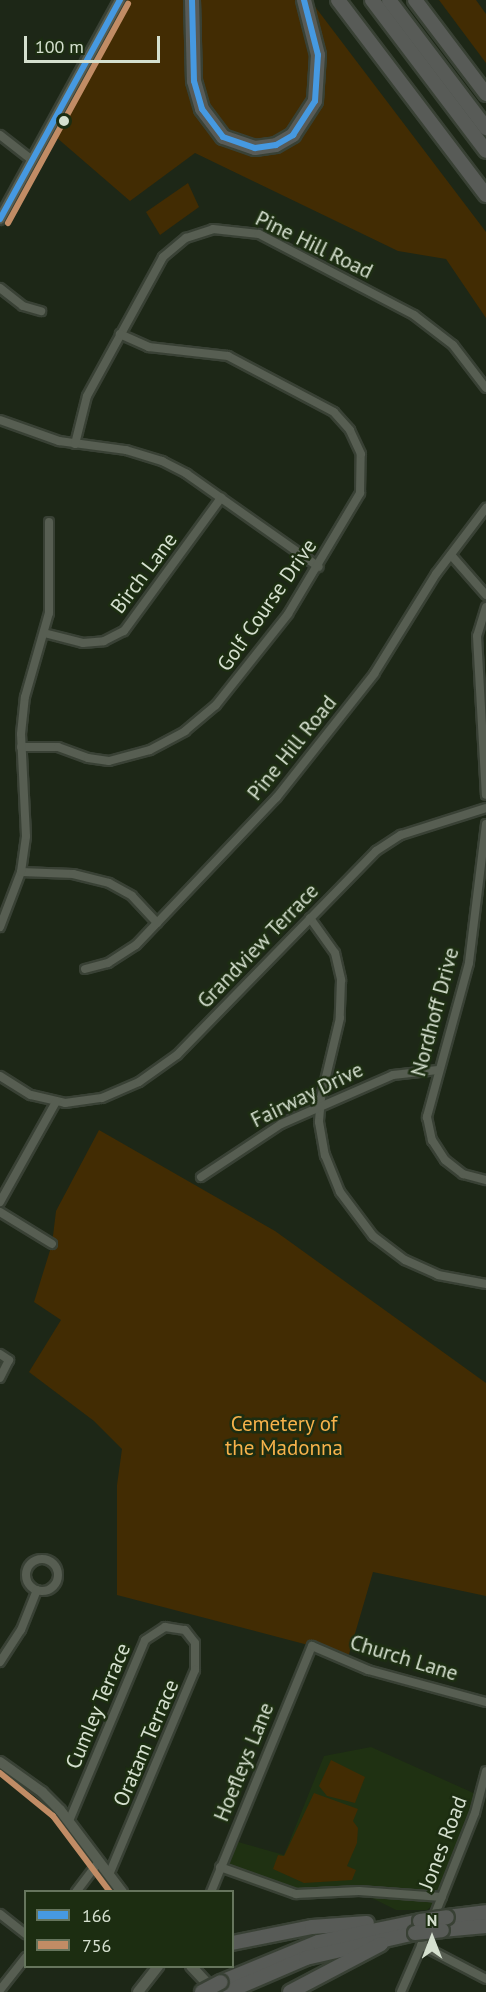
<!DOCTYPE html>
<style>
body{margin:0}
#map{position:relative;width:486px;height:1992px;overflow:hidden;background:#1d2717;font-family:"PT Sans",sans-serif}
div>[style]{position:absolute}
.built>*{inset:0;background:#1f3112}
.green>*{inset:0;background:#422c03}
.roads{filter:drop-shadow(2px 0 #394135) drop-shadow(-2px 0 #394135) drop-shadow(0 2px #394135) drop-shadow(0 -2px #394135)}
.street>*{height:8px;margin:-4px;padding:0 4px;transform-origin:4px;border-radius:4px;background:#575e52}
.street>.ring{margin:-4px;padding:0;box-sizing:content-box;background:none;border:8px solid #575e52;border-radius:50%}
.secondary>*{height:10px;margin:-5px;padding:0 5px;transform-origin:5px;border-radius:5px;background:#575e52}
.highway>*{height:14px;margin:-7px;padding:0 7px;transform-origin:7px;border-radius:7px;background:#585b57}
.bridges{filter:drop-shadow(2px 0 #394135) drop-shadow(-2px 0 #394135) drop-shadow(0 2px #394135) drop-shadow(0 -2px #394135)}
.highway-bridge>*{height:14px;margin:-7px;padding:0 7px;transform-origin:7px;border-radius:7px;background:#585b57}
.bus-1>*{height:6px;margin:-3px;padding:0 3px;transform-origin:3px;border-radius:3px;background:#4699e1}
.bus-2>*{height:6px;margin:-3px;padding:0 3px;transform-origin:3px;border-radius:3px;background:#c18c65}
.dots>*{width:16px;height:16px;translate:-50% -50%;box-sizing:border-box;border:3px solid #1c2d11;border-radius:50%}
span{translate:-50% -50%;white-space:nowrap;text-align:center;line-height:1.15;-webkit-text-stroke:5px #1c2d11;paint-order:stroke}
.street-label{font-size:21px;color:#d5e0cf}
.park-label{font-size:21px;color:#f7b24b}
.legend{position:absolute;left:24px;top:1890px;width:210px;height:78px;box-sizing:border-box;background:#1c2d11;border:2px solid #66755d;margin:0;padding:8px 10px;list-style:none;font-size:18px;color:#d5e0cf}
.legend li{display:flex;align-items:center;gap:12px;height:30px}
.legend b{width:30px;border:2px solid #66755d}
.north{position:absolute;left:402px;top:1908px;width:60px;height:60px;-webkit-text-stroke:4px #1c2d11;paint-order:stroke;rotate:0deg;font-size:16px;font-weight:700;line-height:24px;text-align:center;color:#d5e0cf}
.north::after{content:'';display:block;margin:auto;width:21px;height:27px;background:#d5e0cf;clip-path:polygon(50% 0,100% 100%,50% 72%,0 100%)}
.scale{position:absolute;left:24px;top:36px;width:136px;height:27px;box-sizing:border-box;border:3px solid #d5e0cf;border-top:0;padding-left:8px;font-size:18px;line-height:21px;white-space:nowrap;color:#d5e0cf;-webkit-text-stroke:4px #1c2d11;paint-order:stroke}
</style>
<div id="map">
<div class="built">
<i style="clip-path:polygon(371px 1747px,480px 1796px,442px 1897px,427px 1910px,396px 1910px,368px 1896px,294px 1896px,226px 1872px,238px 1842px,284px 1855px,324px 1756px)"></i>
</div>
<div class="green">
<i style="clip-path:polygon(120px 0,310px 0,486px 232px,486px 318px,446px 259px,398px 251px,195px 153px,130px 201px,49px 131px)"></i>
<i style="clip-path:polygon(439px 0,476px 0,486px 14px,486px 63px)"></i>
<i style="clip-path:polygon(188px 183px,199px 207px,160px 235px,146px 212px)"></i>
<i style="clip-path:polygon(99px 1130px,275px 1231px,486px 1383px,486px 1596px,373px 1572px,347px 1661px,312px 1646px,117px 1595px,117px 1485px,122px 1449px,94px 1421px,29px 1372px,61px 1320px,34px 1302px,52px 1244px,56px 1211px)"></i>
<i style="clip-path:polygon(331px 1760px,365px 1777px,355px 1803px,327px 1796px,319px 1786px)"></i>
<i style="clip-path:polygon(314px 1793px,358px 1809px,353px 1821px,358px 1828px,357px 1843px,347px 1866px,356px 1870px,352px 1880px,304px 1883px,273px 1869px,278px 1855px,284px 1856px)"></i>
</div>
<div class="roads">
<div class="street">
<i style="left:0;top:135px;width:41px;rotate:38deg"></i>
<i style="left:0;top:288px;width:29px;rotate:38deg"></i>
<i style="left:23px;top:306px;width:19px;rotate:16deg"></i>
<i style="left:0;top:420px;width:63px;rotate:19.6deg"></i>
<i style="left:59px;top:441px;width:68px;rotate:7.7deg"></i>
<i style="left:126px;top:450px;width:38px;rotate:17deg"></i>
<i style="left:162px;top:461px;width:28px;rotate:27deg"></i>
<i style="left:187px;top:474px;width:161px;rotate:35.2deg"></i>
<i style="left:75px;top:444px;width:49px;rotate:-76deg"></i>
<i style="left:87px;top:396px;width:158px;rotate:-61.3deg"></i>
<i style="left:163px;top:257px;width:30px;rotate:-40deg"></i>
<i style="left:186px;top:238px;width:28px;rotate:-18deg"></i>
<i style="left:213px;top:229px;width:46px;rotate:6.2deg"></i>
<i style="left:259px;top:234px;width:175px;rotate:27.6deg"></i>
<i style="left:414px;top:315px;width:49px;rotate:37.6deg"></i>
<i style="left:453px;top:345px;width:54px;rotate:52.5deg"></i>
<i style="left:451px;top:555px;width:53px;rotate:48.8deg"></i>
<i style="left:486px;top:607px;width:30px;rotate:107deg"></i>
<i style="left:477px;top:636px;width:159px;rotate:86.8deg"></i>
<i style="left:44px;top:633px;width:40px;rotate:14.4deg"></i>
<i style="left:83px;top:643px;width:21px;rotate:-5deg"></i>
<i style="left:104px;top:641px;width:22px;rotate:-27deg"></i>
<i style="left:124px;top:631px;width:165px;rotate:-53.9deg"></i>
<i style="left:21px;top:747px;width:37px"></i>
<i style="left:58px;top:747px;width:32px;rotate:20deg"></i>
<i style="left:88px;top:758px;width:21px;rotate:8deg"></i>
<i style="left:109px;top:761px;width:42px;rotate:-15deg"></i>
<i style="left:150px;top:750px;width:40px;rotate:-28deg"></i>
<i style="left:185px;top:731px;width:40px;rotate:-40deg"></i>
<i style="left:216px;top:705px;width:116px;rotate:-51.6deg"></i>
<i style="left:288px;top:614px;width:141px;rotate:-59.2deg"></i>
<i style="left:360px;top:493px;width:39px;rotate:-89deg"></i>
<i style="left:361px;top:454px;width:26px;rotate:-115deg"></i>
<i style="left:350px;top:430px;width:24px;rotate:-132deg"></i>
<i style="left:334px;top:412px;width:120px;rotate:-152.2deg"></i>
<i style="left:228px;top:356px;width:80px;rotate:-173.5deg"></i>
<i style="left:149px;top:347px;width:32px;rotate:-156deg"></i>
<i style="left:486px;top:824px;width:140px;rotate:97deg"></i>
<i style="left:469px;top:963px;width:160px;rotate:105.3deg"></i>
<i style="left:427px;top:1117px;width:24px;rotate:78deg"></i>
<i style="left:432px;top:1140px;width:24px;rotate:57deg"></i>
<i style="left:445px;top:1160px;width:23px;rotate:38deg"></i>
<i style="left:463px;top:1174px;width:24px;rotate:15deg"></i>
<i style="left:21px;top:872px;width:52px;rotate:2.2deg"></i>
<i style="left:73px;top:874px;width:37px;rotate:14deg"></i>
<i style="left:109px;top:883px;width:26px;rotate:29deg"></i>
<i style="left:132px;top:896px;width:37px;rotate:47deg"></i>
<i style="left:310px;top:918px;width:43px;rotate:54.5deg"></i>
<i style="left:335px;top:953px;width:28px;rotate:77deg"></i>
<i style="left:341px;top:980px;width:38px;rotate:92deg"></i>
<i style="left:340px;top:1018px;width:82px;rotate:103.4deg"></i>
<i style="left:321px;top:1098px;width:24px;rotate:95deg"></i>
<i style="left:319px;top:1122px;width:34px;rotate:80deg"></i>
<i style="left:325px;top:1155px;width:40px;rotate:68deg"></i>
<i style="left:340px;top:1192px;width:55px;rotate:53.1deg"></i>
<i style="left:373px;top:1236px;width:40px;rotate:37deg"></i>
<i style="left:405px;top:1260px;width:36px;rotate:24deg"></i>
<i style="left:438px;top:1275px;width:49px;rotate:10.6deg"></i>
<i style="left:0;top:927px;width:59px;rotate:-69.1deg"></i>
<i style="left:21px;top:872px;width:36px;rotate:-82deg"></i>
<i style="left:26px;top:836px;width:102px;rotate:-92.8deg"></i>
<i style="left:21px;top:734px;width:37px;rotate:-84deg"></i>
<i style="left:25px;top:697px;width:87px;rotate:-74.1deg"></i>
<i style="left:49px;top:613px;width:91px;rotate:-90deg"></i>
<i style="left:85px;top:969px;width:24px;rotate:-15deg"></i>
<i style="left:108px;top:963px;width:33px;rotate:-33deg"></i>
<i style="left:136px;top:945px;width:204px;rotate:-46.4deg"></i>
<i style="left:277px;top:797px;width:157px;rotate:-51.7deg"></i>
<i style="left:374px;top:674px;width:118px;rotate:-58.2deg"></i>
<i style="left:436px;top:574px;width:83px;rotate:-52.9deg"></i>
<i style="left:0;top:1076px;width:36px;rotate:32deg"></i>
<i style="left:31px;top:1095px;width:35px;rotate:13deg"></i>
<i style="left:65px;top:1103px;width:37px;rotate:-8deg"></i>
<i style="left:102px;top:1098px;width:40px;rotate:-23.4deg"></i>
<i style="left:139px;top:1082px;width:47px;rotate:-35.4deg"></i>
<i style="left:177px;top:1055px;width:285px;rotate:-45.7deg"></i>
<i style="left:376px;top:851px;width:30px;rotate:-33deg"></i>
<i style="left:401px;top:835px;width:89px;rotate:-17.6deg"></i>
<i style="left:201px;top:1177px;width:96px;rotate:-33.5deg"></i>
<i style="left:281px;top:1124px;width:122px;rotate:-23.6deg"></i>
<i style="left:393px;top:1075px;width:45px;rotate:-6.3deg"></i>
<i style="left:0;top:1202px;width:115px;rotate:-60.8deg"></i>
<i style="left:0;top:1212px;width:61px;rotate:31.6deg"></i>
<i style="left:0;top:1354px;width:11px;rotate:34deg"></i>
<i style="left:9px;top:1360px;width:20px;rotate:117deg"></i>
<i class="ring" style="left:26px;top:1559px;width:24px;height:24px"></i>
<i style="left:0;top:1662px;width:38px;rotate:-57deg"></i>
<i style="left:21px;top:1630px;width:43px;rotate:-68.2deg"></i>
<i style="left:69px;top:1821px;width:196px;rotate:-67.2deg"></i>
<i style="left:145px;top:1640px;width:24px;rotate:-33deg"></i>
<i style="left:165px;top:1627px;width:20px;rotate:9deg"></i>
<i style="left:185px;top:1630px;width:16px;rotate:52deg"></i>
<i style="left:195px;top:1643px;width:27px;rotate:90deg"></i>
<i style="left:195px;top:1670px;width:222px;rotate:112.8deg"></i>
<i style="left:220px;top:1867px;width:81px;rotate:19.6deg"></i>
<i style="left:296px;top:1894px;width:63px;rotate:-2.7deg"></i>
<i style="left:359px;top:1891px;width:83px;rotate:4.1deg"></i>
<i style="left:76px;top:1892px;width:38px;rotate:-53deg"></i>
<i style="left:211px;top:1892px;width:266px;rotate:-67.7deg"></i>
<i style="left:312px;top:1646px;width:61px;rotate:23.2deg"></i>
<i style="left:368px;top:1670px;width:122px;rotate:15.2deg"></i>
<i style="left:0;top:1914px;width:33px;rotate:38deg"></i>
<i style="left:433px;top:1919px;width:114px;rotate:-68.4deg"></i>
<i style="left:475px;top:1813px;width:43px;rotate:-75.3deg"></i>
<i style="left:421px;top:1945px;width:73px;rotate:27.6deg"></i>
<i style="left:0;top:1990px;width:42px;rotate:-51.8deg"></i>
<i style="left:401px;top:1992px;width:68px;rotate:-66.5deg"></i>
</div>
<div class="secondary">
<i style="left:0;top:219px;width:250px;rotate:-61.3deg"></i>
<i style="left:0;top:1762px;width:52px;rotate:35.5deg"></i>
<i style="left:42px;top:1792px;width:25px;rotate:45deg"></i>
<i style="left:60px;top:1810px;width:103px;rotate:52.9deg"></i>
<i style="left:191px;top:1966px;width:35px;rotate:47deg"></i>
<i style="left:138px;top:1992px;width:33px;rotate:-52deg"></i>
</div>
<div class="highway">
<i style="left:192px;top:0;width:81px;rotate:88.6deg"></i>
<i style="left:194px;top:81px;width:29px;rotate:74deg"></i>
<i style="left:202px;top:109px;width:35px;rotate:53deg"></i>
<i style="left:223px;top:137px;width:34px;rotate:19deg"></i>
<i style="left:255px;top:148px;width:21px;rotate:-8deg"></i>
<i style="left:276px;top:145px;width:20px;rotate:-30deg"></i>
<i style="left:293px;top:135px;width:40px;rotate:-57.1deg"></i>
<i style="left:315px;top:101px;width:46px;rotate:-86.3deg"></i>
<i style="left:318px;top:55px;width:57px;rotate:-104.3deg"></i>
<i style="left:338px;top:0;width:245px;rotate:52.8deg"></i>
<i style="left:372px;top:0;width:189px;rotate:52.9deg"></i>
<i style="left:389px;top:0;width:161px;rotate:52.8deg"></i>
<i style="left:415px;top:0;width:118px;rotate:52.9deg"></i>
<i style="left:447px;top:1917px;width:39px;rotate:-7deg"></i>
<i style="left:442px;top:1930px;width:44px;rotate:-5.2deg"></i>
<i style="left:232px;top:1943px;width:82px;rotate:-11.3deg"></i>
<i style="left:312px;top:1927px;width:55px;rotate:-4.2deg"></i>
<i style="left:221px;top:1982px;width:105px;rotate:-22.4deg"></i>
<i style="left:318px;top:1942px;width:104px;rotate:-11.6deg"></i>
<i style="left:227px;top:1992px;width:86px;rotate:-23.3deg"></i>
<i style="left:306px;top:1958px;width:112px;rotate:-12.9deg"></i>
<i style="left:290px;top:1992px;width:103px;rotate:-27.8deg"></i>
</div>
</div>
<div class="bridges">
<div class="highway-bridge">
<i style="left:420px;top:1921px;width:27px;rotate:-8deg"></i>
<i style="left:415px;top:1933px;width:27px;rotate:-6deg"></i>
<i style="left:202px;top:1992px;width:21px;rotate:-28deg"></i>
</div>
</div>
<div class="bus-1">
<i style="left:192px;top:0;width:81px;rotate:88.6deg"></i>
<i style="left:194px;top:81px;width:29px;rotate:74deg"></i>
<i style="left:202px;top:109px;width:35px;rotate:53deg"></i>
<i style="left:223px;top:137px;width:34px;rotate:19deg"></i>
<i style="left:255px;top:148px;width:21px;rotate:-8deg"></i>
<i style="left:276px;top:145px;width:20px;rotate:-30deg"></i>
<i style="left:293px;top:135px;width:40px;rotate:-57.1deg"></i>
<i style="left:315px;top:101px;width:46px;rotate:-86.3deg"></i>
<i style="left:318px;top:55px;width:57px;rotate:-104.3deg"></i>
<i style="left:0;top:219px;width:250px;rotate:-61.3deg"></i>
</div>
<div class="bus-2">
<i style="left:8px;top:223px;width:250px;rotate:-61.3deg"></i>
<i style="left:0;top:1773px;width:68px;rotate:39.1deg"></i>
<i style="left:53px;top:1816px;width:95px;rotate:53.1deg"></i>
</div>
<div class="dots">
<i style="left:64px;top:121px;background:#d5e0cf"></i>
</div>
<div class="street-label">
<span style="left:314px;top:245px;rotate:26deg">Pine Hill Road</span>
<span style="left:144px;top:573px;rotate:-53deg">Birch Lane</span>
<span style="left:267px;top:605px;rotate:-55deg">Golf Course Drive</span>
<span style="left:292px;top:748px;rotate:-51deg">Pine Hill Road</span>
<span style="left:258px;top:946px;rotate:-46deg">Grandview Terrace</span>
<span style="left:435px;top:1012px;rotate:-75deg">Nordhoff Drive</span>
<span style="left:307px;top:1095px;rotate:-26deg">Fairway Drive</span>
<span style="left:404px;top:1658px;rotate:17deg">Church Lane</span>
<span style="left:98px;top:1706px;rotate:-67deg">Cumley Terrace</span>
<span style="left:146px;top:1743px;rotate:-67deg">Oratam Terrace</span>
<span style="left:244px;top:1762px;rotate:-68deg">Hoefleys Lane</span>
<span style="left:443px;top:1843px;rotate:-69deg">Jones Road</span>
</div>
<div class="park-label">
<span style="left:284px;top:1436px">Cemetery of<br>the Madonna</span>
</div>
<ul class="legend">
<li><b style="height:8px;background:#4699e1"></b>166</li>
<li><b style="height:8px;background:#c18c65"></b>756</li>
</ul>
<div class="north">N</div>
<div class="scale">100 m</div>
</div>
